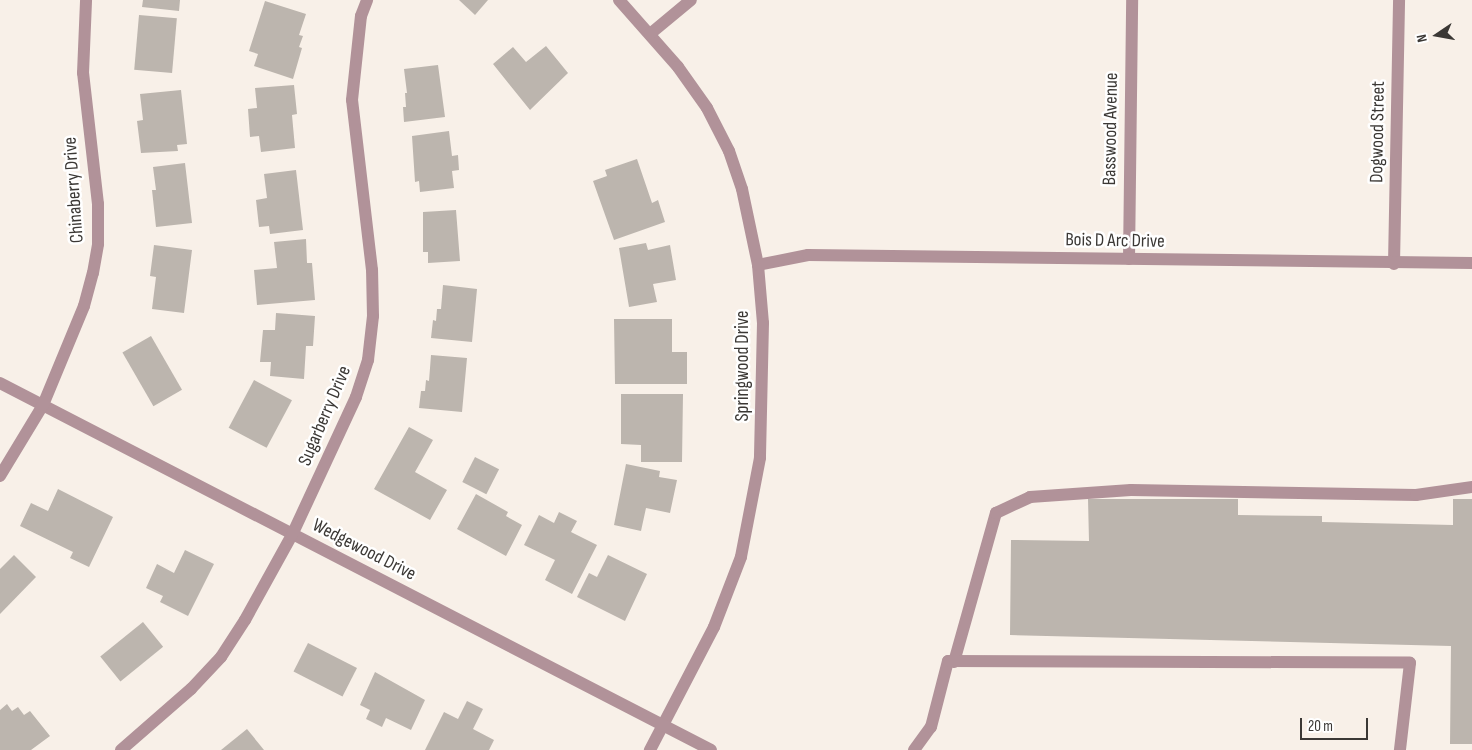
<!DOCTYPE html>
<style>
body{margin:0}
#map{position:relative;width:1472px;height:750px;overflow:hidden;background:#f8f0e8;font-family:"Sofia Sans Condensed",sans-serif}
div>[style]{position:absolute}
.building>*{inset:0;background:#bcb5ae;transform-origin:0 0}
.minor>*{height:12px;margin:-6px;padding:0 6px;transform-origin:6px;border-radius:6px;background:#b19299}
span{translate:-50% -50%;white-space:nowrap;text-align:center;line-height:1.15;-webkit-text-stroke:5px #fff;paint-order:stroke}
.street-label{font-size:19px;color:#3b3835}
.north{position:absolute;left:1412px;top:10px;width:50px;height:50px;-webkit-text-stroke:4px #fff;paint-order:stroke;rotate:258deg;font-size:14px;font-weight:700;line-height:20px;text-align:center;color:#3b3835}
.north::after{content:'';display:block;margin:auto;width:18px;height:22px;background:#3b3835;clip-path:polygon(50% 0,100% 100%,50% 72%,0 100%)}
.scale{position:absolute;left:1300px;top:718px;width:68px;height:22px;box-sizing:border-box;border:2px solid #3b3835;border-top:0;padding-left:6px;font-size:15px;line-height:18px;white-space:nowrap;color:#3b3835;-webkit-text-stroke:4px #fff;paint-order:stroke}
</style>
<div id="map">
<div class="building">
<i style="clip-path:polygon(143px 0,180px 0,179px 11px,142px 7px)"></i>
<i style="clip-path:polygon(459px 0,488px 0,475px 15px)"></i>
<i style="clip-path:polygon(265px 1px,306px 14px,299px 35px,303px 36px,299px 47px,302px 48px,293px 79px,254px 66px,258px 54px,249px 51px)"></i>
<i style="left:139px;top:15px;width:38px;height:55px;rotate:5deg"></i>
<i style="clip-path:polygon(546px 46px,568px 73px,530px 110px,493px 64px,513px 47px,526px 62px)"></i>
<i style="clip-path:polygon(438px 65px,445px 117px,404px 122px,403px 107px,406px 107px,405px 93px,407px 93px,404px 69px)"></i>
<i style="clip-path:polygon(294px 85px,297px 114px,292px 115px,295px 148px,261px 152px,259px 136px,250px 137px,248px 109px,257px 108px,255px 88px)"></i>
<i style="clip-path:polygon(181px 90px,187px 144px,177px 145px,178px 151px,141px 153px,137px 121px,143px 120px,140px 94px)"></i>
<i style="clip-path:polygon(449px 131px,452px 156px,458px 155px,459px 170px,452px 171px,454px 188px,420px 192px,419px 181px,415px 182px,412px 136px)"></i>
<i style="clip-path:polygon(637px 159px,652px 203px,658px 200px,665px 222px,614px 240px,593px 181px,607px 176px,605px 170px)"></i>
<i style="clip-path:polygon(185px 163px,192px 223px,156px 227px,152px 190px,156px 190px,153px 167px)"></i>
<i style="clip-path:polygon(296px 170px,303px 230px,270px 234px,269px 226px,259px 227px,256px 200px,267px 198px,264px 174px)"></i>
<i style="clip-path:polygon(456px 210px,460px 261px,428px 263px,428px 252px,423px 252px,423px 212px)"></i>
<i style="clip-path:polygon(306px 239px,307px 263px,312px 263px,315px 300px,257px 305px,254px 270px,277px 268px,274px 242px)"></i>
<i style="clip-path:polygon(646px 243px,648px 250px,670px 245px,676px 280px,653px 284px,657px 302px,629px 307px,619px 248px)"></i>
<i style="clip-path:polygon(154px 245px,192px 250px,184px 313px,152px 309px,156px 277px,150px 276px)"></i>
<i style="clip-path:polygon(443px 285px,477px 289px,472px 342px,431px 338px,433px 320px,436px 321px,437px 309px,441px 309px)"></i>
<i style="clip-path:polygon(276px 313px,315px 316px,313px 346px,306px 346px,304px 379px,270px 376px,271px 362px,260px 362px,263px 330px,275px 330px)"></i>
<i style="clip-path:polygon(614px 319px,672px 319px,672px 352px,687px 352px,687px 384px,615px 384px)"></i>
<i style="left:151px;top:336px;width:62px;height:33px;rotate:60deg"></i>
<i style="clip-path:polygon(431px 355px,467px 358px,462px 412px,419px 408px,421px 391px,425px 391px,426px 380px,429px 381px)"></i>
<i style="left:254px;top:380px;width:43px;height:54px;rotate:28deg"></i>
<i style="clip-path:polygon(621px 394px,683px 394px,682px 462px,641px 462px,641px 445px,621px 444px)"></i>
<i style="clip-path:polygon(409px 427px,433px 440px,415px 472px,447px 490px,430px 520px,374px 489px)"></i>
<i style="left:475px;top:457px;width:27px;height:28px;rotate:27deg"></i>
<i style="clip-path:polygon(626px 464px,660px 471px,659px 477px,677px 480px,670px 513px,646px 508px,641px 531px,614px 525px)"></i>
<i style="clip-path:polygon(58px 489px,113px 517px,89px 567px,70px 558px,73px 552px,20px 526px,31px 503px,48px 511px)"></i>
<i style="clip-path:polygon(476px 494px,508px 512px,506px 516px,522px 525px,506px 556px,457px 529px)"></i>
<i style="clip-path:polygon(1088px 499px,1238px 499px,1238px 515px,1322px 516px,1322px 522px,1453px 525px,1453px 499px,1472px 499px,1472px 744px,1450px 744px,1451px 646px,1010px 635px,1011px 540px,1089px 541px)"></i>
<i style="clip-path:polygon(559px 512px,577px 521px,571px 532px,597px 545px,572px 594px,545px 580px,555px 560px,524px 545px,539px 515px,554px 523px)"></i>
<i style="clip-path:polygon(185px 550px,214px 564px,188px 616px,160px 602px,163px 596px,146px 588px,157px 564px,174px 573px)"></i>
<i style="clip-path:polygon(14px 555px,36px 577px,0 614px,0 569px)"></i>
<i style="clip-path:polygon(608px 555px,647px 574px,625px 621px,577px 597px,589px 573px,597px 577px)"></i>
<i style="left:143px;top:622px;width:32px;height:55px;rotate:51deg"></i>
<i style="left:308px;top:643px;width:55px;height:32px;rotate:27deg"></i>
<i style="clip-path:polygon(375px 672px,425px 700px,411px 730px,386px 718px,382px 727px,366px 719px,370px 710px,360px 705px)"></i>
<i style="clip-path:polygon(467px 701px,483px 709px,473px 729px,494px 740px,489px 750px,425px 750px,444px 712px,458px 719px)"></i>
<i style="clip-path:polygon(7px 704px,12px 711px,18px 707px,24px 715px,30px 711px,50px 736px,31px 750px,0 750px,0 710px)"></i>
<i style="clip-path:polygon(247px 729px,264px 750px,221px 750px)"></i>
</div>
<div class="minor">
<i style="left:619px;top:0;width:89px;rotate:48.6deg"></i>
<i style="left:678px;top:67px;width:50px;rotate:54.7deg"></i>
<i style="left:707px;top:108px;width:48px;rotate:62.9deg"></i>
<i style="left:729px;top:151px;width:40px;rotate:71.1deg"></i>
<i style="left:742px;top:189px;width:78px;rotate:78.1deg"></i>
<i style="left:758px;top:265px;width:58px;rotate:85.1deg"></i>
<i style="left:763px;top:323px;width:135px;rotate:91.3deg"></i>
<i style="left:760px;top:458px;width:101px;rotate:100.9deg"></i>
<i style="left:741px;top:557px;width:75px;rotate:111.1deg"></i>
<i style="left:714px;top:627px;width:139px;rotate:117.5deg"></i>
<i style="left:650px;top:34px;width:53px;rotate:-39.7deg"></i>
<i style="left:1129px;top:259px;width:259px;rotate:-89.3deg"></i>
<i style="left:1394px;top:264px;width:264px;rotate:-88.9deg"></i>
<i style="left:758px;top:265px;width:51px;rotate:-11.3deg"></i>
<i style="left:808px;top:255px;width:664px;rotate:0.69deg"></i>
<i style="left:0;top:383px;width:800px;rotate:27.3deg"></i>
<i style="left:0;top:476px;width:83px;rotate:-58.8deg"></i>
<i style="left:43px;top:405px;width:107px;rotate:-67.5deg"></i>
<i style="left:84px;top:306px;width:34px;rotate:-75deg"></i>
<i style="left:93px;top:273px;width:29px;rotate:-80deg"></i>
<i style="left:98px;top:244px;width:40px;rotate:-90deg"></i>
<i style="left:98px;top:204px;width:132px;rotate:-96.5deg"></i>
<i style="left:83px;top:73px;width:73px;rotate:-87.6deg"></i>
<i style="left:954px;top:662px;width:155px;rotate:-74.3deg"></i>
<i style="left:996px;top:513px;width:38px;rotate:-25deg"></i>
<i style="left:1030px;top:497px;width:101px;rotate:-4deg"></i>
<i style="left:1131px;top:490px;width:285px;rotate:1deg"></i>
<i style="left:1416px;top:495px;width:57px;rotate:-8.1deg"></i>
<i style="left:121px;top:750px;width:93px;rotate:-41.1deg"></i>
<i style="left:191px;top:689px;width:44px;rotate:-46.8deg"></i>
<i style="left:221px;top:657px;width:44px;rotate:-57deg"></i>
<i style="left:245px;top:620px;width:97px;rotate:-61.1deg"></i>
<i style="left:292px;top:535px;width:152px;rotate:-65.1deg"></i>
<i style="left:356px;top:397px;width:39px;rotate:-72deg"></i>
<i style="left:368px;top:360px;width:44px;rotate:-83.5deg"></i>
<i style="left:373px;top:316px;width:46px;rotate:-91.2deg"></i>
<i style="left:372px;top:270px;width:171px;rotate:-96.7deg"></i>
<i style="left:352px;top:100px;width:84px;rotate:-83.9deg"></i>
<i style="left:361px;top:16px;width:17px;rotate:-69deg"></i>
<i style="left:914px;top:750px;width:29px;rotate:-54deg"></i>
<i style="left:931px;top:727px;width:68px;rotate:-75.6deg"></i>
<i style="left:948px;top:661px;width:462px;rotate:0.2deg"></i>
<i style="left:1410px;top:663px;width:88px;rotate:96.6deg"></i>
</div>
<div class="street-label">
<span style="left:1111px;top:129px;rotate:-89deg">Basswood Avenue</span>
<span style="left:1378px;top:132px;rotate:-89deg">Dogwood Street</span>
<span style="left:74px;top:190px;rotate:-94deg">Chinaberry Drive</span>
<span style="left:1115px;top:241px;rotate:1deg">Bois D Arc Drive</span>
<span style="left:743px;top:366px;rotate:-90deg">Springwood Drive</span>
<span style="left:325px;top:416px;rotate:-67deg">Sugarberry Drive</span>
<span style="left:364px;top:550px;rotate:27deg">Wedgewood Drive</span>
</div>
<div class="north">N</div>
<div class="scale">20 m</div>
</div>
